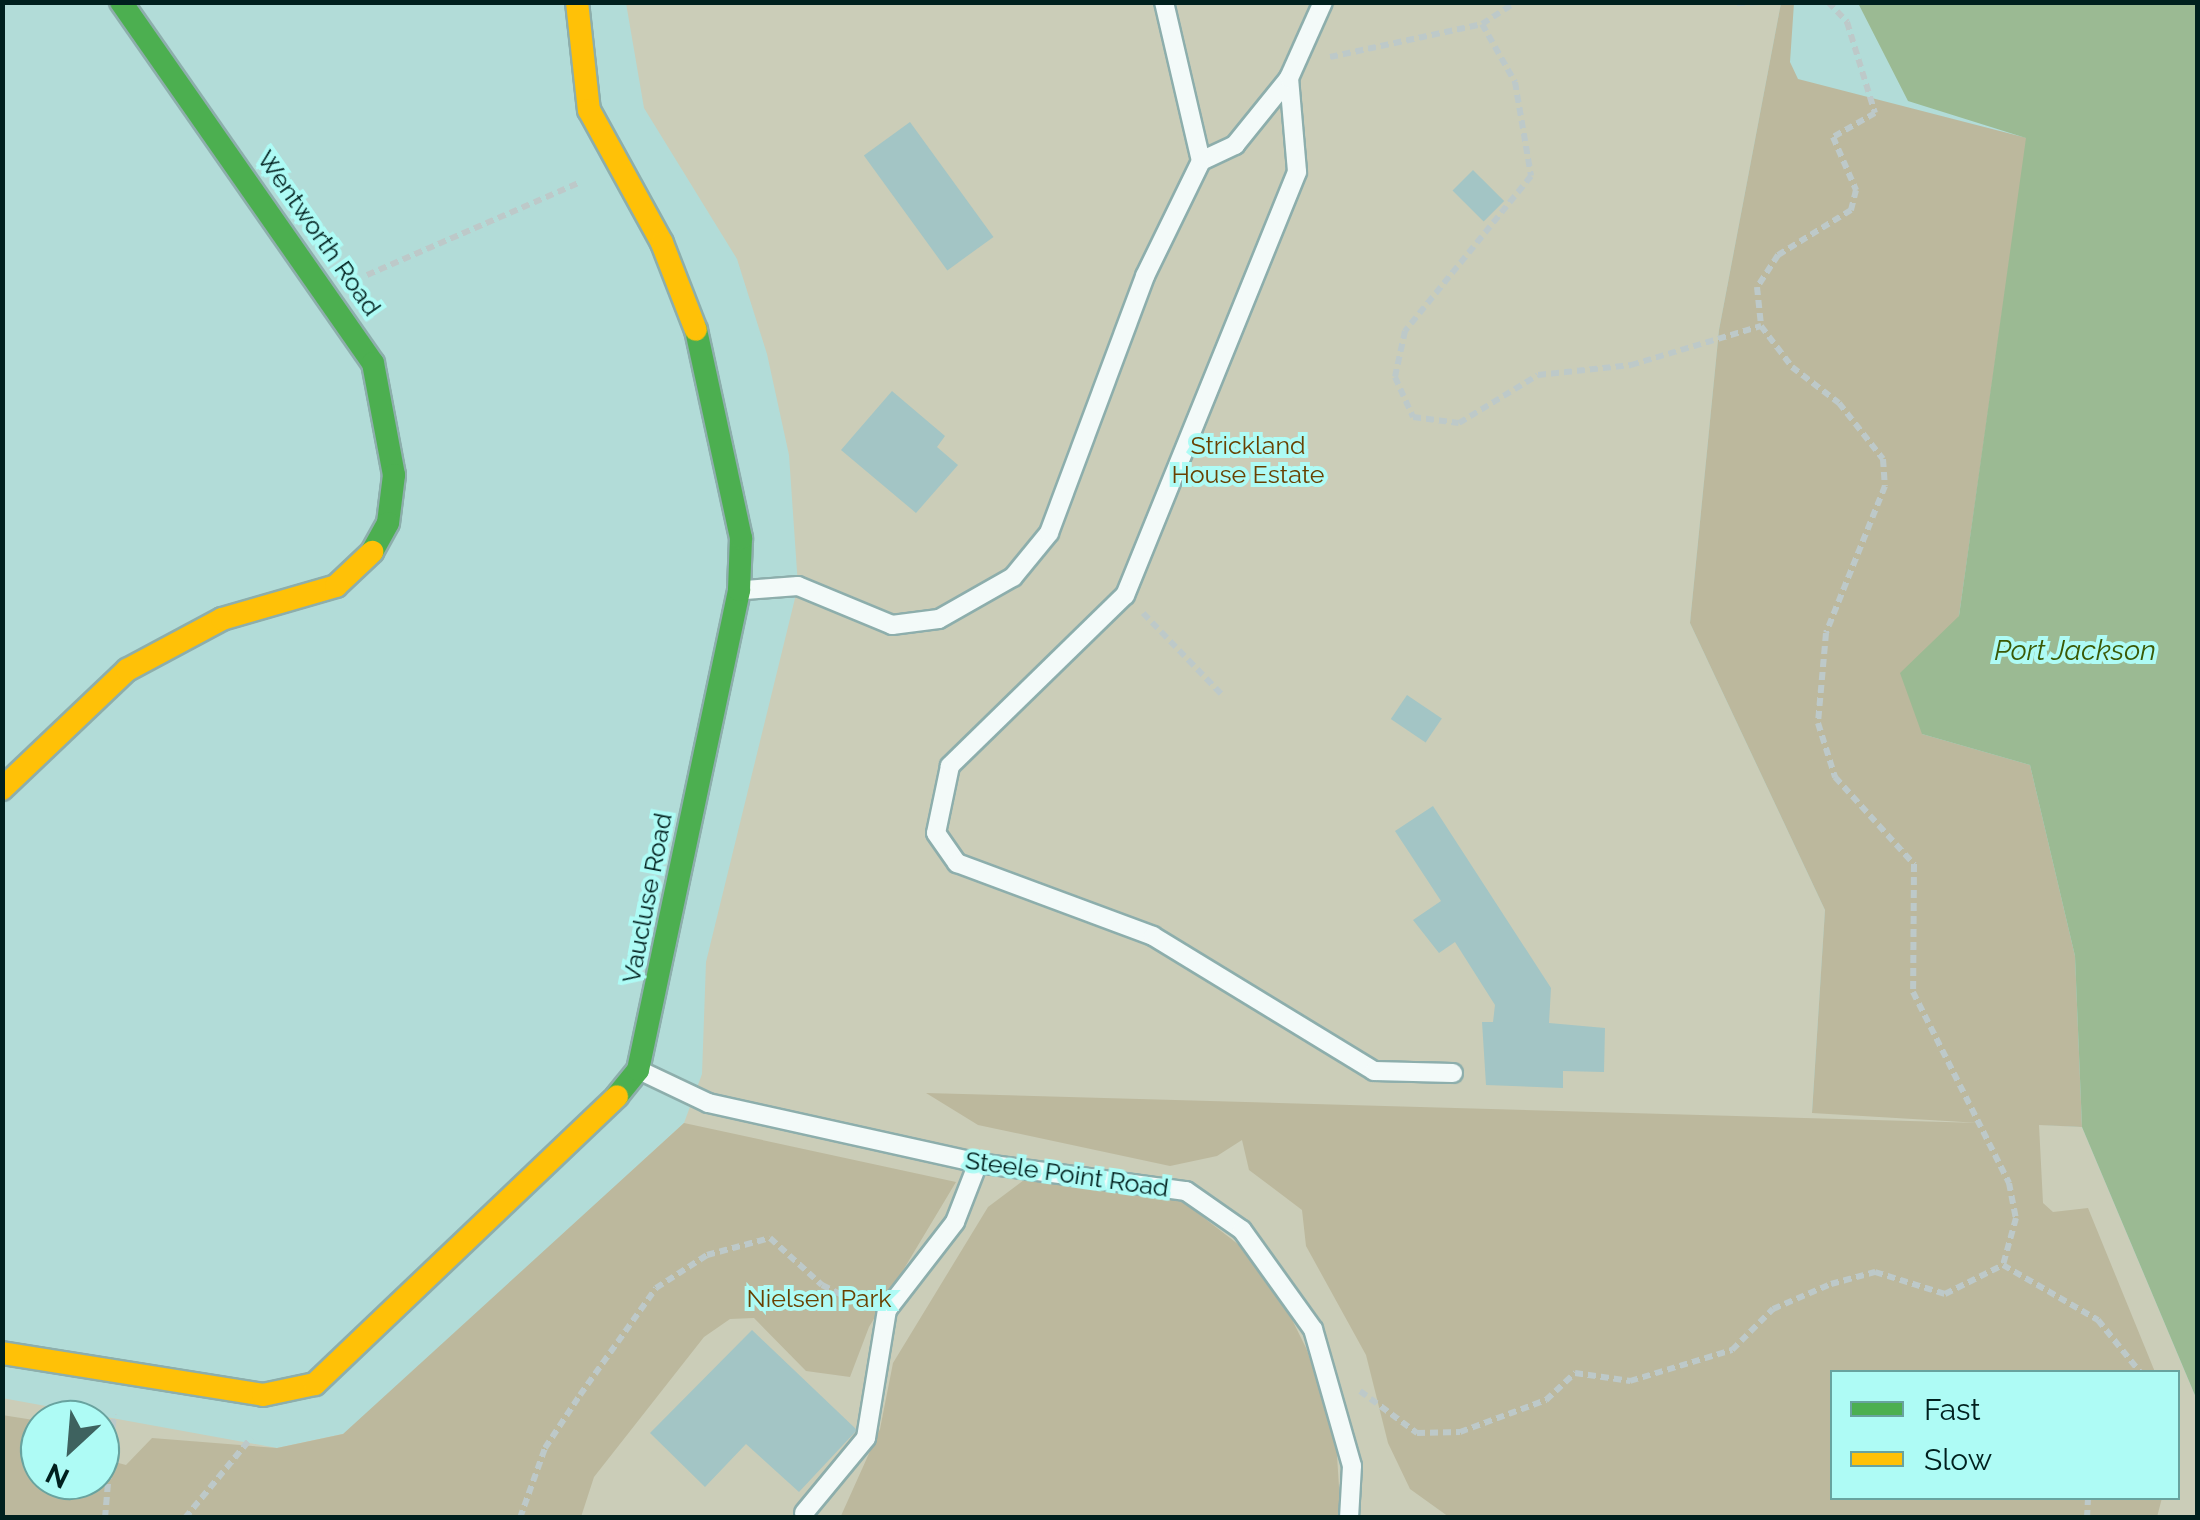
<!DOCTYPE html>
<style>
body{margin:0}
#map{position:relative;width:2200px;height:1520px;overflow:hidden;background:#b2dcd8;font-family:Raleway,sans-serif}
div>[style]{position:absolute}
.green>*{inset:0;background:#cbcdb8}
.forest>*{inset:0;background:#bcb89d}
.water>*{inset:0;background:#9bba93}
.building>*{inset:0;background:#a3c5c5;transform-origin:0 0}
.path>*{height:6px;margin-top:-3px;transform-origin:0;background:repeating-linear-gradient(90deg,#bdc9c9 0 8px,transparent 0 13px)}
.roads{filter:drop-shadow(2px 0 #8daeac) drop-shadow(-2px 0 #8daeac) drop-shadow(0 2px #8daeac) drop-shadow(0 -2px #8daeac)}
.lane>*{height:18px;margin:-9px;padding:0 9px;transform-origin:9px;border-radius:9px;background:#f3faf9}
.fast>*{height:22px;margin:-11px;padding:0 11px;transform-origin:11px;border-radius:11px;background:#4caf50}
.slow>*{height:22px;margin:-11px;padding:0 11px;transform-origin:11px;border-radius:11px;background:#ffc107}
span{translate:-50% -50%;white-space:nowrap;text-align:center;line-height:1.15;-webkit-text-stroke:8px #aefbf5;paint-order:stroke}
.street-label{font-size:25px;color:#00201e}
.park-label{font-size:25px;color:#694102}
.water-label{font-size:28px;color:#3a5905;font-style:italic}
.frame{position:absolute;inset:0;border:5px solid #00201e;pointer-events:none}
.legend{position:absolute;left:1830px;top:1370px;width:350px;height:130px;box-sizing:border-box;background:#aefbf5;border:2px solid #68a39f;margin:0;padding:12px 18px;list-style:none;font-size:30px;color:#00201e}
.legend li{display:flex;align-items:center;gap:20px;height:50px}
.legend b{width:50px;border:2px solid #68a39f}
.north{position:absolute;left:20px;top:1400px;width:100px;height:100px;box-sizing:border-box;background:#aefbf5;border:2px solid #68a39f;border-radius:50%;rotate:206deg;font-size:28px;font-weight:700;line-height:40px;text-align:center;color:#00201e}
.north::after{content:'';display:block;margin:auto;width:35px;height:45px;background:#3e625f;clip-path:polygon(50% 0,100% 100%,50% 72%,0 100%)}
</style>
<div id="map">
<div class="green">
<i style="clip-path:polygon(evenodd,626px 3px,1781px 3px,1719px 330px,1690px 623px,1825px 910px,1812px 1112px,2082px 1127px,2197px 1400px,2197px 1517px,3px 1517px,2px 1398px,277px 1448px,347px 1433px,684px 1123px,702px 1074px,706px 962px,798px 586px,789px 455px,767px 354px,737px 259px,644px 108px,626px 3px,1832px 1372px,2178px 1372px,2178px 1498px,1832px 1498px,1832px 1372px,626px 3px,40px 1420px,100px 1420px,100px 1480px,40px 1480px,40px 1420px)"></i>
</div>
<div class="forest">
<i style="clip-path:polygon(1781px 3px,1794px 3px,1790px 62px,1798px 79px,2027px 138px,1959px 616px,1922px 734px,2030px 765px,2075px 956px,2082px 1127px,2039px 1125px,2043px 1203px,2053px 1212px,2088px 1208px,2155px 1372px,1832px 1372px,1832px 1498px,2162px 1498px,2157px 1517px,1449px 1517px,1410px 1489px,1388px 1443px,1366px 1355px,1306px 1246px,1302px 1210px,1249px 1170px,1242px 1140px,1217px 1156px,1170px 1166px,978px 1125px,926px 1093px,1980px 1123px,1812px 1113px,1825px 910px,1690px 623px,1719px 330px)"></i>
<i style="clip-path:polygon(684px 1123px,956px 1182px,869px 1327px,850px 1377px,806px 1371px,754px 1318px,730px 1319px,704px 1337px,594px 1477px,581px 1517px,3px 1517px,2px 1415px,40px 1421px,40px 1480px,100px 1480px,100px 1458px,126px 1465px,152px 1438px,277px 1448px,343px 1434px)"></i>
<i style="clip-path:polygon(1024px 1180px,1177px 1197px,1265px 1265px,1307px 1350px,1336px 1440px,1341px 1518px,840px 1518px,880px 1429px,893px 1363px,988px 1207px)"></i>
</div>
<div class="water">
<i style="clip-path:polygon(1858px 3px,2197px 3px,2197px 1400px,2082px 1127px,2075px 956px,2030px 765px,1922px 734px,1900px 673px,1959px 616px,2026px 138px,1908px 101px)"></i>
</div>
<div class="building">
<i style="left:910px;top:122px;width:142px;height:57px;rotate:54deg"></i>
<i style="left:1473px;top:170px;width:44px;height:29px;rotate:45deg"></i>
<i style="clip-path:polygon(892px 391px,945px 436px,937px 447px,958px 465px,916px 513px,841px 450px)"></i>
<i style="left:1407px;top:695px;width:42px;height:29px;rotate:34deg"></i>
<i style="clip-path:polygon(1433px 806px,1551px 988px,1549px 1023px,1605px 1028px,1604px 1072px,1563px 1071px,1563px 1088px,1486px 1085px,1482px 1022px,1493px 1022px,1495px 1005px,1455px 942px,1439px 953px,1413px 920px,1441px 901px,1395px 831px)"></i>
<i style="clip-path:polygon(752px 1330px,857px 1430px,799px 1492px,746px 1444px,705px 1487px,650px 1433px)"></i>
</div>
<div class="path">
<i style="left:1828px;top:2px;width:28px;rotate:46deg"></i>
<i style="left:1847px;top:22px;width:95px;rotate:72.9deg"></i>
<i style="left:1875px;top:113px;width:48px;rotate:150.3deg"></i>
<i style="left:1833px;top:137px;width:58px;rotate:66.5deg"></i>
<i style="left:1856px;top:190px;width:21px;rotate:104deg"></i>
<i style="left:1851px;top:210px;width:86px;rotate:148.3deg"></i>
<i style="left:1778px;top:255px;width:38px;rotate:123deg"></i>
<i style="left:1757px;top:287px;width:39px;rotate:84deg"></i>
<i style="left:1761px;top:326px;width:51px;rotate:52.9deg"></i>
<i style="left:1792px;top:367px;width:59px;rotate:37.5deg"></i>
<i style="left:1839px;top:403px;width:71px;rotate:51.8deg"></i>
<i style="left:1883px;top:459px;width:27px;rotate:86deg"></i>
<i style="left:1885px;top:486px;width:158px;rotate:111.9deg"></i>
<i style="left:1826px;top:633px;width:90px;rotate:95.1deg"></i>
<i style="left:1818px;top:723px;width:57px;rotate:72.5deg"></i>
<i style="left:1835px;top:777px;width:118px;rotate:47.8deg"></i>
<i style="left:1914px;top:864px;width:128px;rotate:90.4deg"></i>
<i style="left:1913px;top:992px;width:214px;rotate:63.3deg"></i>
<i style="left:2009px;top:1183px;width:36px;rotate:79deg"></i>
<i style="left:2016px;top:1218px;width:49px;rotate:105.5deg"></i>
<i style="left:2003px;top:1265px;width:110px;rotate:30.1deg"></i>
<i style="left:2098px;top:1320px;width:67px;rotate:51.1deg"></i>
<i style="left:1737px;top:3px;width:33px;rotate:-2deg"></i>
<i style="left:1482px;top:24px;width:67px;rotate:60.4deg"></i>
<i style="left:1515px;top:82px;width:95px;rotate:80.3deg"></i>
<i style="left:1531px;top:176px;width:200px;rotate:129.1deg"></i>
<i style="left:1405px;top:331px;width:47px;rotate:102.3deg"></i>
<i style="left:1395px;top:377px;width:44px;rotate:65.8deg"></i>
<i style="left:1413px;top:417px;width:46px;rotate:7.4deg"></i>
<i style="left:1459px;top:423px;width:92px;rotate:-31.3deg"></i>
<i style="left:1538px;top:375px;width:94px;rotate:-6.1deg"></i>
<i style="left:1631px;top:365px;width:136px;rotate:-16.7deg"></i>
<i style="left:1330px;top:57px;width:156px;rotate:-12.2deg"></i>
<i style="left:1482px;top:24px;width:40px;rotate:-32.9deg"></i>
<i style="left:367px;top:275px;width:233px;rotate:-23.5deg"></i>
<i style="left:1143px;top:613px;width:117px;rotate:46deg"></i>
<i style="left:1360px;top:1391px;width:71px;rotate:36.4deg"></i>
<i style="left:1417px;top:1433px;width:43px;rotate:-1.3deg"></i>
<i style="left:1460px;top:1432px;width:92px;rotate:-20.4deg"></i>
<i style="left:1546px;top:1400px;width:40px;rotate:-43deg"></i>
<i style="left:1575px;top:1373px;width:56px;rotate:8.3deg"></i>
<i style="left:1630px;top:1381px;width:107px;rotate:-16.9deg"></i>
<i style="left:1732px;top:1350px;width:58px;rotate:-45deg"></i>
<i style="left:1773px;top:1309px;width:63px;rotate:-23.3deg"></i>
<i style="left:1831px;top:1284px;width:46px;rotate:-15.3deg"></i>
<i style="left:1875px;top:1272px;width:73px;rotate:17.4deg"></i>
<i style="left:1945px;top:1294px;width:65px;rotate:-26.6deg"></i>
<i style="left:105px;top:1518px;width:104px;rotate:-85.1deg"></i>
<i style="left:185px;top:1518px;width:104px;rotate:-50.5deg"></i>
<i style="left:520px;top:1518px;width:74px;rotate:-70.3deg"></i>
<i style="left:545px;top:1448px;width:64px;rotate:-56.6deg"></i>
<i style="left:580px;top:1395px;width:131px;rotate:-54.6deg"></i>
<i style="left:656px;top:1288px;width:61px;rotate:-32.9deg"></i>
<i style="left:707px;top:1255px;width:65px;rotate:-15.1deg"></i>
<i style="left:770px;top:1238px;width:70px;rotate:42.1deg"></i>
<i style="left:822px;top:1285px;width:45px;rotate:26.6deg"></i>
<i style="left:2087px;top:1518px;width:20px;rotate:-87deg"></i>
</div>
<div class="roads">
<div class="lane">
<i style="left:1289px;top:78px;width:94px;rotate:85.1deg"></i>
<i style="left:1297px;top:172px;width:457px;rotate:112.1deg"></i>
<i style="left:1125px;top:595px;width:245px;rotate:135.7deg"></i>
<i style="left:950px;top:766px;width:68px;rotate:101.8deg"></i>
<i style="left:936px;top:833px;width:37px;rotate:55deg"></i>
<i style="left:957px;top:863px;width:209px;rotate:20.4deg"></i>
<i style="left:1153px;top:936px;width:259px;rotate:31.4deg"></i>
<i style="left:1374px;top:1071px;width:79px;rotate:1.5deg"></i>
<i style="left:1201px;top:161px;width:38px;rotate:-25deg"></i>
<i style="left:1235px;top:145px;width:86px;rotate:-51.1deg"></i>
<i style="left:1289px;top:78px;width:83px;rotate:-65.9deg"></i>
<i style="left:745px;top:590px;width:53px;rotate:-4.3deg"></i>
<i style="left:798px;top:586px;width:102px;rotate:22.5deg"></i>
<i style="left:892px;top:625px;width:47px;rotate:-7.3deg"></i>
<i style="left:939px;top:619px;width:85px;rotate:-29.6deg"></i>
<i style="left:1013px;top:577px;width:57px;rotate:-50.7deg"></i>
<i style="left:1049px;top:533px;width:274px;rotate:-69.5deg"></i>
<i style="left:1145px;top:276px;width:128px;rotate:-64deg"></i>
<i style="left:1201px;top:161px;width:163px;rotate:-103.1deg"></i>
<i style="left:643px;top:1072px;width:72px;rotate:25.5deg"></i>
<i style="left:708px;top:1103px;width:277px;rotate:12.5deg"></i>
<i style="left:978px;top:1163px;width:210px;rotate:7.7deg"></i>
<i style="left:1186px;top:1191px;width:68px;rotate:34.9deg"></i>
<i style="left:1242px;top:1230px;width:122px;rotate:54.4deg"></i>
<i style="left:1313px;top:1329px;width:142px;rotate:74.1deg"></i>
<i style="left:1352px;top:1466px;width:52px;rotate:93.3deg"></i>
<i style="left:804px;top:1513px;width:97px;rotate:-50.4deg"></i>
<i style="left:866px;top:1438px;width:130px;rotate:-80.7deg"></i>
<i style="left:887px;top:1310px;width:111px;rotate:-52.3deg"></i>
<i style="left:955px;top:1222px;width:63px;rotate:-68.7deg"></i>
</div>
<div class="fast">
<i style="left:121px;top:2px;width:440px;rotate:55.1deg"></i>
<i style="left:373px;top:363px;width:114px;rotate:79.4deg"></i>
<i style="left:394px;top:475px;width:48px;rotate:97.1deg"></i>
<i style="left:388px;top:523px;width:33px;rotate:119deg"></i>
<i style="left:617px;top:1096px;width:33px;rotate:-51deg"></i>
<i style="left:638px;top:1070px;width:491px;rotate:-78.1deg"></i>
<i style="left:739px;top:590px;width:52px;rotate:-87.8deg"></i>
<i style="left:741px;top:538px;width:213px;rotate:-102.2deg"></i>
</div>
<div class="slow">
<i style="left:577px;top:2px;width:109px;rotate:83.7deg"></i>
<i style="left:589px;top:110px;width:152px;rotate:61.2deg"></i>
<i style="left:662px;top:243px;width:93px;rotate:68.7deg"></i>
<i style="left:2px;top:789px;width:173px;rotate:-43.6deg"></i>
<i style="left:127px;top:670px;width:108px;rotate:-28.2deg"></i>
<i style="left:222px;top:619px;width:119px;rotate:-16.1deg"></i>
<i style="left:336px;top:586px;width:50px;rotate:-43.4deg"></i>
<i style="left:2px;top:1353px;width:264px;rotate:9.1deg"></i>
<i style="left:263px;top:1395px;width:53px;rotate:-11.9deg"></i>
<i style="left:315px;top:1384px;width:417px;rotate:-43.6deg"></i>
</div>
</div>
<div class="street-label">
<span style="left:319px;top:233px;rotate:55deg">Wentworth Road</span>
<span style="left:647px;top:898px;rotate:-79deg">Vaucluse Road</span>
<span style="left:1067px;top:1174px;rotate:8deg">Steele Point Road</span>
</div>
<div class="park-label">
<span style="left:1248px;top:460px">Strickland<br>House Estate</span>
<span style="left:819px;top:1298px">Nielsen Park</span>
</div>
<div class="water-label">
<span style="left:2075px;top:651px">Port Jackson</span>
</div>
<div class="frame"></div>
<ul class="legend">
<li><b style="height:12px;background:#4caf50"></b>Fast</li>
<li><b style="height:12px;background:#ffc107"></b>Slow</li>
</ul>
<div class="north">N</div>
</div>
